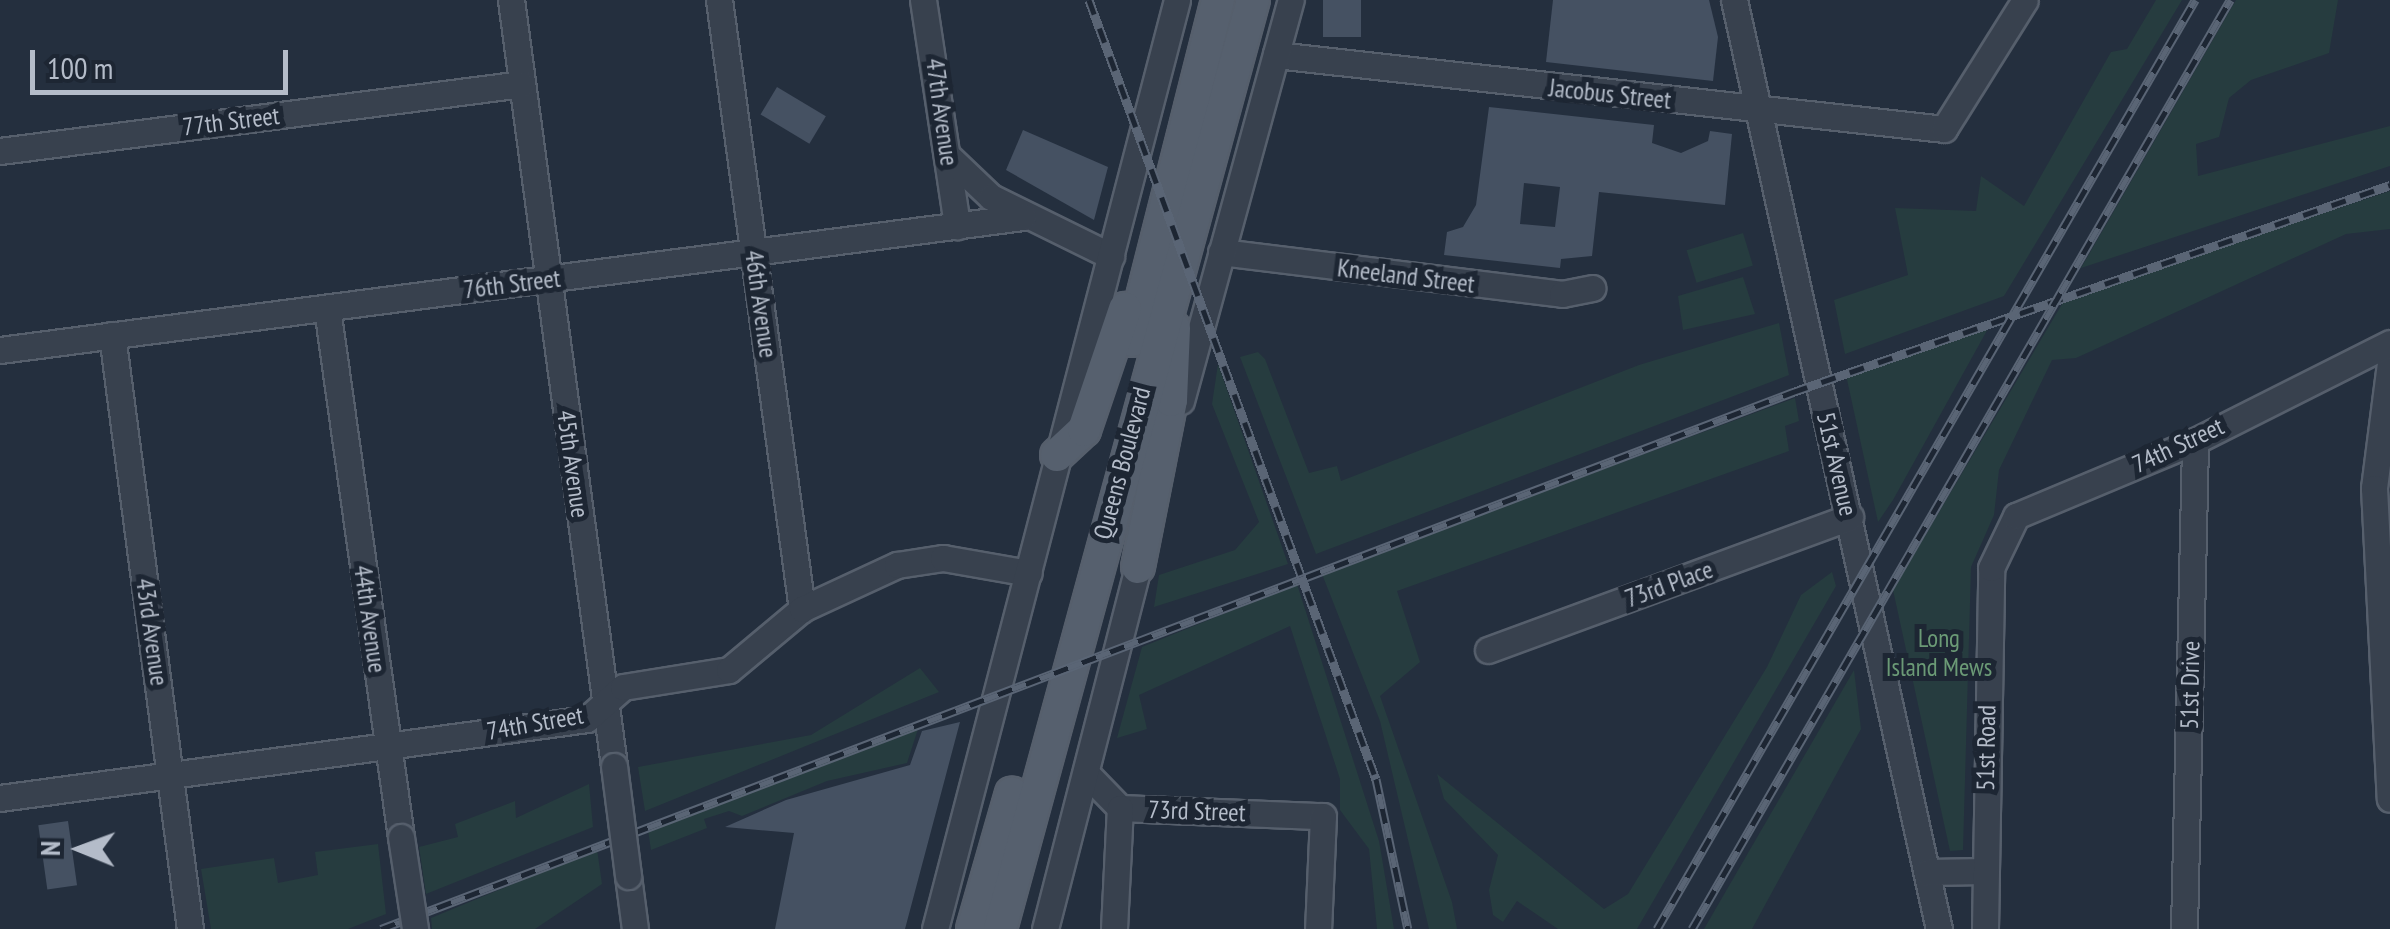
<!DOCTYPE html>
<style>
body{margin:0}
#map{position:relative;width:2390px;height:929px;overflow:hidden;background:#242f3e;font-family:"PT Sans Narrow",sans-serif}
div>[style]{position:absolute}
.green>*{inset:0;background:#263c3f;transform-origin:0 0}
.building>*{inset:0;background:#455162;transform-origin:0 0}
.roads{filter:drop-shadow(2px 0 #565f6c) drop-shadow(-2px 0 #565f6c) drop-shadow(0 2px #565f6c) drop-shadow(0 -2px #565f6c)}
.minor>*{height:25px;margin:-12.5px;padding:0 12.5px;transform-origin:12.5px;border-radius:12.5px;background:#38414e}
.major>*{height:32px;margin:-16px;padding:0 16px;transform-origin:16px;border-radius:16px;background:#56606e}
.rail>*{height:9px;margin-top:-4.5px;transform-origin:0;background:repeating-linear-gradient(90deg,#1d2633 0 15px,#5a6575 0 30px);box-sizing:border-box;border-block:2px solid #5a6575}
.bridges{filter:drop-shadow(2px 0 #565f6c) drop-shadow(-2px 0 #565f6c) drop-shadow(0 2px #565f6c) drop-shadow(0 -2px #565f6c)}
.minor-bridge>*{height:25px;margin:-12.5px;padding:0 12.5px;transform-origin:12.5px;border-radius:12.5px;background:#38414e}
span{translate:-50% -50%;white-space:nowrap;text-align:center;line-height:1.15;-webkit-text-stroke:10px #1d2633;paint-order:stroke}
.street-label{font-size:25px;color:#b4bcc9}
.park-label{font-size:25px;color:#6b9a76}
.north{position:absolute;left:30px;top:799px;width:100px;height:100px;-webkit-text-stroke:8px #1d2633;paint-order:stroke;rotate:271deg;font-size:28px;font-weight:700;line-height:40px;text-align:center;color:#b4bcc9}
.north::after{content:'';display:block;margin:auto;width:35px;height:45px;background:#b4bcc9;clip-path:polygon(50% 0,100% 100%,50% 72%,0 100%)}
.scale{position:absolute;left:30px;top:50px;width:258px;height:45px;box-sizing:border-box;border:5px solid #b4bcc9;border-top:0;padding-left:12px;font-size:30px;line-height:35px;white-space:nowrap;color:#b4bcc9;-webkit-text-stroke:8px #1d2633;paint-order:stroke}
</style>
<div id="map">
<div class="green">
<i style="clip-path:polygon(2156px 0,2182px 0,2004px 296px,1845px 354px,1834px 300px,1908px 275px,1895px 208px,1976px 211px,1981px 176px,2024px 206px,2111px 52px,2127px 49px)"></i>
<i style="clip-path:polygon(2236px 0,2338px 0,2329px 53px,2251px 80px,2229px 98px,2219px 137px,2196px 144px,2198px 176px,2390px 126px,2390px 166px,2081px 268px)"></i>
<i style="clip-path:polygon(2390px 191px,2390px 229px,2346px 234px,2076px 358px,2052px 360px,1999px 470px,1994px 515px,1971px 567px,1963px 850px,1950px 851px,1893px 590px,2065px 299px)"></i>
<i style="left:1743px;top:233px;width:34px;height:59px;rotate:73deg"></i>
<i style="clip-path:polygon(1743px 277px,1755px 314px,1683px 330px,1678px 296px)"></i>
<i style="clip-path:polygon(1779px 323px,1789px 375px,1316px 554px,1240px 357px,1258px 352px,1265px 359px,1309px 473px,1337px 466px,1341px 481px,1639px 365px)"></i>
<i style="clip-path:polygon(1990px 325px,1893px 500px,1878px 522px,1846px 375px)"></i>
<i style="clip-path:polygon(1218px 364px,1288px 564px,1154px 607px,1159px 575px,1235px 550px,1259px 522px,1212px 404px)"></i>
<i style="clip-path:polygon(1795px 398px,1799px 421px,1785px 426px,1789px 451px,1397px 591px,1420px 662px,1380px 696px,1452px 902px,1457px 929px,1429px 929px,1380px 721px,1322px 574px)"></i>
<i style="clip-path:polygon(1832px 572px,1836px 586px,1637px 929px,1558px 929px,1517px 901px,1503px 922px,1493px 915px,1489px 890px,1498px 855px,1444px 799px,1437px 774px,1604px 909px,1628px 894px,1767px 667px,1801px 595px)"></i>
<i style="clip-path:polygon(1297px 584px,1379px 841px,1394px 929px,1377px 929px,1369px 849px,1340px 810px,1340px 779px,1290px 626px,1139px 695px,1147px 729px,1117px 738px,1142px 647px)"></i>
<i style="clip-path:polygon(920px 668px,939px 692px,645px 811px,638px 767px,811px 735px)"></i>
<i style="clip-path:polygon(1854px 670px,1861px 729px,1752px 929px,1704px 929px)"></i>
<i style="clip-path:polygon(919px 726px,907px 763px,827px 781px,742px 816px,729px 811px,704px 819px,707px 828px,651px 850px,648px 830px)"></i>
<i style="clip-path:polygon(589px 784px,593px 827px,426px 894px,419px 847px,458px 837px,455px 824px,515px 801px,516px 818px)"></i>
<i style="clip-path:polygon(378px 844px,386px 914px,348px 929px,211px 929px,201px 869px,274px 858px,278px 883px,318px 875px,315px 852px)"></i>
<i style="clip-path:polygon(597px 849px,602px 884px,535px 929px,432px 929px,431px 918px)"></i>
</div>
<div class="building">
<i style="left:1323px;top:0;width:38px;height:37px"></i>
<i style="clip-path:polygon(1553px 0,1709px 0,1718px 37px,1713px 81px,1546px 62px)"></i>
<i style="left:777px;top:87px;width:57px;height:32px;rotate:31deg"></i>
<i style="clip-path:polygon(evenodd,1489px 107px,1654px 125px,1652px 143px,1681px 153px,1708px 141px,1710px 131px,1732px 134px,1725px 205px,1599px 192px,1592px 256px,1561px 259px,1560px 268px,1444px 255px,1447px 232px,1463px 227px,1476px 205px,1489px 107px,1524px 183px,1560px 187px,1555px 227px,1520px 224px,1524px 183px)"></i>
<i style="clip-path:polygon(1023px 130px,1108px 167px,1094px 220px,1006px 170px)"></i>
<i style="clip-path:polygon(960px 722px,905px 929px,775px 929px,794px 833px,725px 827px,786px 800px,910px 765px,922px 731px)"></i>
<i style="left:68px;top:821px;width:65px;height:30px;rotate:82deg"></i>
</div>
<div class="roads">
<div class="minor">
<i style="left:511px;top:0;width:773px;rotate:82.34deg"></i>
<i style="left:719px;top:0;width:615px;rotate:82.24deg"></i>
<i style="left:923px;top:0;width:229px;rotate:81.4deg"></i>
<i style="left:1734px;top:0;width:951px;rotate:77.56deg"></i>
<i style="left:1276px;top:55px;width:672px;rotate:6.32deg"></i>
<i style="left:1944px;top:129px;width:152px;rotate:-57.9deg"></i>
<i style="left:0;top:151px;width:526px;rotate:-7.31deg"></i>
<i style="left:948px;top:156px;width:59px;rotate:43.6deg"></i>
<i style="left:991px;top:197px;width:134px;rotate:26.2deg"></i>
<i style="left:1221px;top:252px;width:344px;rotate:7deg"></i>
<i style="left:1562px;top:294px;width:31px;rotate:-11deg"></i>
<i style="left:327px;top:308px;width:534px;rotate:82.04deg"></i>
<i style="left:112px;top:335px;width:599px;rotate:82.52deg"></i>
<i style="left:0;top:350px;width:1032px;rotate:-7.41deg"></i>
<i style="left:2390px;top:363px;width:126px;rotate:97.3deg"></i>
<i style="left:2374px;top:488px;width:311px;rotate:87.1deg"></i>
<i style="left:1181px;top:401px;width:416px;rotate:-74.7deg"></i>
<i style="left:1488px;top:650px;width:386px;rotate:-20.2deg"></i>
<i style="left:1086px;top:773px;width:49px;rotate:45.8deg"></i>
<i style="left:1120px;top:808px;width:203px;rotate:2.3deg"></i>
<i style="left:1323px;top:816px;width:113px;rotate:92.5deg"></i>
<i style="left:0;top:798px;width:592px;rotate:-7.66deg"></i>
<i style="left:587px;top:719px;width:48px;rotate:-41.6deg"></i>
<i style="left:623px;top:687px;width:107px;rotate:-9.1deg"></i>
<i style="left:729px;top:670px;width:95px;rotate:-39.9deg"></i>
<i style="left:802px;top:609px;width:105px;rotate:-24.9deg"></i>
<i style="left:897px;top:565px;width:47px;rotate:-8.7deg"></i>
<i style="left:943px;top:558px;width:87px;rotate:9.9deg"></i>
<i style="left:1927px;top:872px;width:58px;rotate:-1deg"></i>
<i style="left:628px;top:876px;width:53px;rotate:82.5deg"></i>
<i style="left:935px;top:929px;width:960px;rotate:-75.4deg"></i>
<i style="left:1045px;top:929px;width:390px;rotate:-75.6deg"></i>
<i style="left:1114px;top:929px;width:121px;rotate:-87.2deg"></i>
<i style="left:1985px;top:929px;width:361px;rotate:-89deg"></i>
<i style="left:1991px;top:568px;width:58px;rotate:-64.3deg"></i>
<i style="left:2016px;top:516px;width:194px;rotate:-22.7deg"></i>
<i style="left:2195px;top:441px;width:218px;rotate:-26.7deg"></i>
<i style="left:2184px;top:929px;width:488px;rotate:-88.7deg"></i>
</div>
<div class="major">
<i style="left:1132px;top:340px;width:351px;rotate:-75.8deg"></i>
<i style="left:1057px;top:455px;width:37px;rotate:-43deg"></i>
<i style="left:1084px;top:430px;width:128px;rotate:-71.3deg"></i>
<i style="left:1138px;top:567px;width:170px;rotate:-78.8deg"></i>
<i style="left:1171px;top:400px;width:72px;rotate:-87.6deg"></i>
<i style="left:973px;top:929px;width:141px;rotate:-74deg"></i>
<i style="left:1000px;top:929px;width:963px;rotate:-74.77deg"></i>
</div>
</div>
<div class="rail">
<i style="left:1089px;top:0;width:830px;rotate:69.78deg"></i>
<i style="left:1376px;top:779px;width:153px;rotate:78deg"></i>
<i style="left:381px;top:929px;width:1511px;rotate:-20.82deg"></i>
<i style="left:1793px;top:392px;width:632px;rotate:-19.12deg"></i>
<i style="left:1657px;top:929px;width:1074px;rotate:-59.92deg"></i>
<i style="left:1692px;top:929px;width:1074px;rotate:-59.92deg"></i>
</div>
<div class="bridges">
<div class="minor-bridge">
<i style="left:614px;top:766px;width:111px;rotate:82.7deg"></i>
<i style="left:401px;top:837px;width:93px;rotate:81.3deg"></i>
</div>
</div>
<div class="street-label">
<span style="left:1610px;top:94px;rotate:6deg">Jacobus Street</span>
<span style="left:942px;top:112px;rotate:82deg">47th Avenue</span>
<span style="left:231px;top:121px;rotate:-7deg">77th Street</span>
<span style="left:1406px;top:276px;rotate:7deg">Kneeland Street</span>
<span style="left:512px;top:284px;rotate:-7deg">76th Street</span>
<span style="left:761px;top:304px;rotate:82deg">46th Avenue</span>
<span style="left:2178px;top:445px;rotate:-25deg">74th Street</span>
<span style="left:1122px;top:463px;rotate:-75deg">Queens Boulevard</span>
<span style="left:573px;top:464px;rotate:82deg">45th Avenue</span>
<span style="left:1837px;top:464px;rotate:77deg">51st Avenue</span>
<span style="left:1669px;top:584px;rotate:-20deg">73rd Place</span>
<span style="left:370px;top:619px;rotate:82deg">44th Avenue</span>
<span style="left:152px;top:632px;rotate:82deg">43rd Avenue</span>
<span style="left:2190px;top:685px;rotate:-89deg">51st Drive</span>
<span style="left:535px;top:723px;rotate:-10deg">74th Street</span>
<span style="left:1986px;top:748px;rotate:-89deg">51st Road</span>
<span style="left:1197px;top:811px;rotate:2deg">73rd Street</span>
</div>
<div class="park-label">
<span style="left:1939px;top:653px">Long<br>Island Mews</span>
</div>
<div class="north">N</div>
<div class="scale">100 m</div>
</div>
